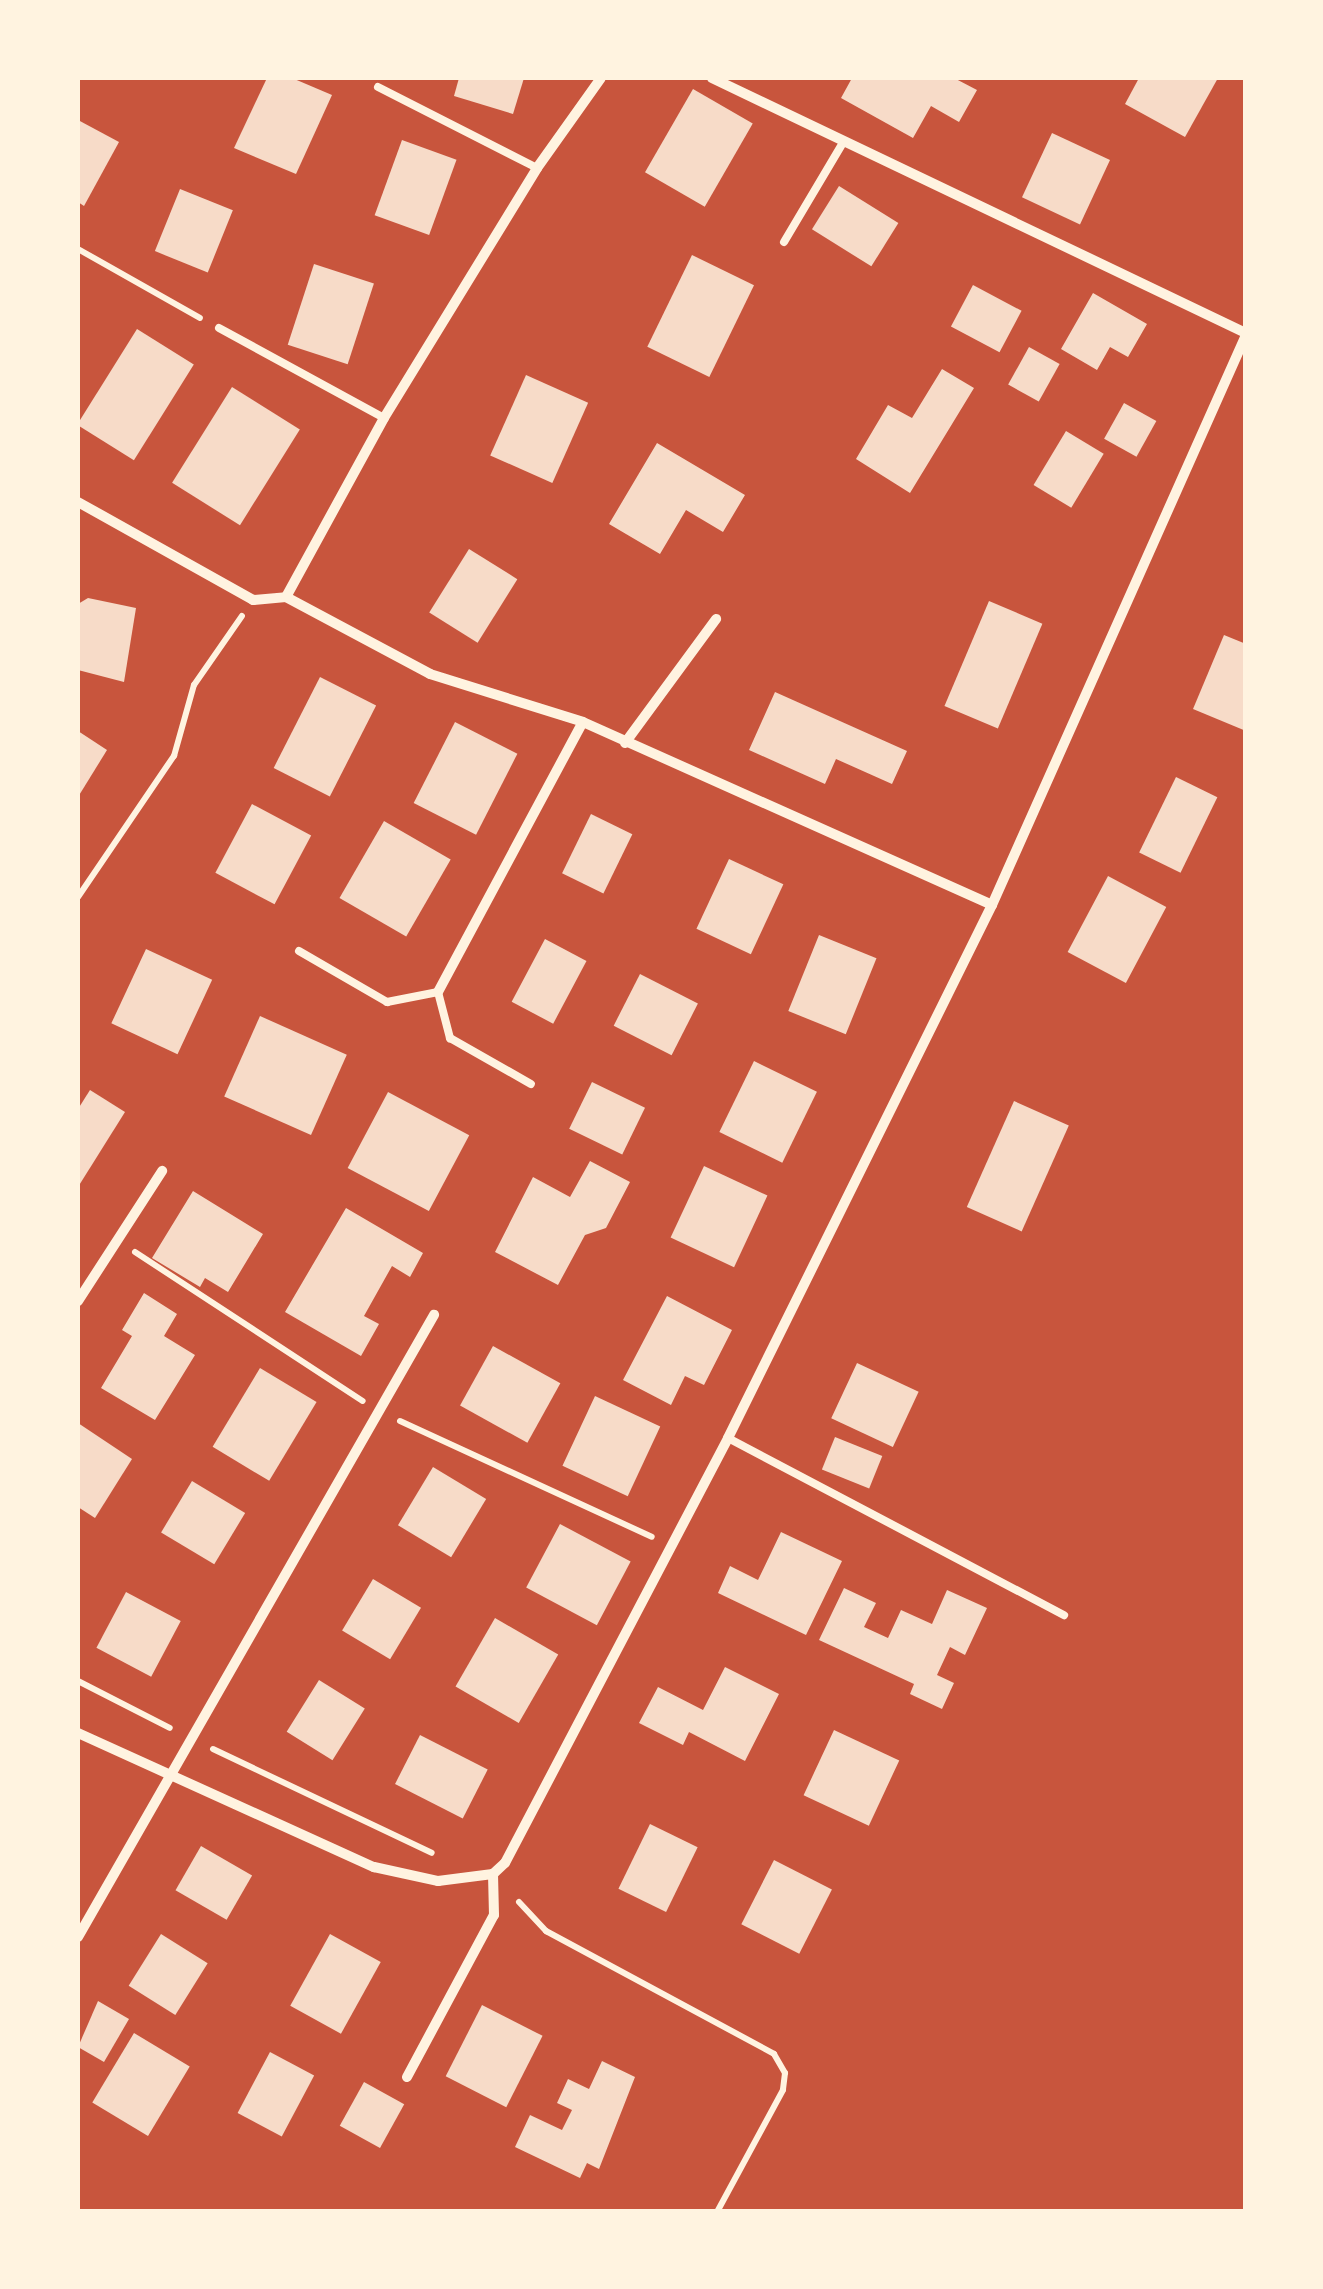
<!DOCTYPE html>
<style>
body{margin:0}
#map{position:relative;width:1323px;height:2289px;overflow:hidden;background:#c8553d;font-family:Ubuntu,sans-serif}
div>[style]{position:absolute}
.building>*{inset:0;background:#f7dbc8;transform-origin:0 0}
.path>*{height:6px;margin:-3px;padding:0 3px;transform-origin:3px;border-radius:3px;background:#fff3e0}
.service>*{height:8px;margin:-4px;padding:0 4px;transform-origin:4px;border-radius:4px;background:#fff3e0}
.minor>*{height:10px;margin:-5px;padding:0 5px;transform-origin:5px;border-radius:5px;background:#fff3e0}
span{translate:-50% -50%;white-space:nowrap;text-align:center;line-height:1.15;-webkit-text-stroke:9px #fff3e0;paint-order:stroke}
.frame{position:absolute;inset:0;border:80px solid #fff3e0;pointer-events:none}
</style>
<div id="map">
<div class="building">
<i style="clip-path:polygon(267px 78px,292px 78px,332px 95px,296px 174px,234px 148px)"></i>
<i style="clip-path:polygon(459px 78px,524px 78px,513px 114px,454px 96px)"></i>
<i style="clip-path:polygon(852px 78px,954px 78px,977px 90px,959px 122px,931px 106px,913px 138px,841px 98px)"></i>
<i style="clip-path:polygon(1139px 78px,1218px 78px,1185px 137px,1125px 104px)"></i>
<i style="left:693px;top:89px;width:69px;height:96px;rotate:30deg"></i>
<i style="clip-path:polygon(78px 120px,119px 142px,84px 206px,78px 202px)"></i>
<i style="left:1052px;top:133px;width:64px;height:71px;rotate:25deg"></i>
<i style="left:402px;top:140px;width:58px;height:80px;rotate:20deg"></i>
<i style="left:839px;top:186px;width:70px;height:51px;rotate:32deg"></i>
<i style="left:180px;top:189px;width:57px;height:67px;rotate:22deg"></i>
<i style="left:692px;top:255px;width:69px;height:102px;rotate:26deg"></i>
<i style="left:314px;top:264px;width:63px;height:85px;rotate:18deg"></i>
<i style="left:973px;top:285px;width:55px;height:47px;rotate:28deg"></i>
<i style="clip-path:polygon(1093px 293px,1147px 324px,1128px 357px,1110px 347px,1097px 370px,1061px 349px)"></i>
<i style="left:137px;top:329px;width:67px;height:113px;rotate:32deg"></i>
<i style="left:1029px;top:347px;width:35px;height:43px;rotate:29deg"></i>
<i style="clip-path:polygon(942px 369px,974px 388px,910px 493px,856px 459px,888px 405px,912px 418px)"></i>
<i style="left:526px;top:375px;width:68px;height:88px;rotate:24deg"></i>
<i style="left:232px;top:387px;width:80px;height:113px;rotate:32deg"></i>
<i style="left:1124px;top:403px;width:37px;height:41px;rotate:29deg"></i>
<i style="left:1066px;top:431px;width:44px;height:63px;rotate:31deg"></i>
<i style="clip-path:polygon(657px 443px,745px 495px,723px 532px,686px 510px,660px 554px,609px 524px)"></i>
<i style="left:469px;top:549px;width:57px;height:75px;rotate:32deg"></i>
<i style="clip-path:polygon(88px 598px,136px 608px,124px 682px,78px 670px,78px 604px)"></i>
<i style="left:989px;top:601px;width:58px;height:114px;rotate:23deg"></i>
<i style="clip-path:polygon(1224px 635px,1246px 644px,1246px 731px,1193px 709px)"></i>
<i style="left:320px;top:677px;width:63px;height:102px;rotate:27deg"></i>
<i style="clip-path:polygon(775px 692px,907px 751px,892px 784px,836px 759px,825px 784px,749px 750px)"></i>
<i style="left:455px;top:722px;width:70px;height:91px;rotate:27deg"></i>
<i style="clip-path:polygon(78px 731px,107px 750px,78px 797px)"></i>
<i style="left:1176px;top:777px;width:46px;height:84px;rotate:26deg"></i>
<i style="left:252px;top:804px;width:67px;height:78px;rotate:28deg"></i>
<i style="left:591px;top:814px;width:46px;height:66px;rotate:26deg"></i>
<i style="left:384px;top:821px;width:77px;height:89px;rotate:30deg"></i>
<i style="left:729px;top:859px;width:60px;height:77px;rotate:25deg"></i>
<i style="left:1108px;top:876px;width:66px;height:86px;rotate:28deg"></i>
<i style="left:819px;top:935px;width:62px;height:82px;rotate:22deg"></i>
<i style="left:545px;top:939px;width:47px;height:71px;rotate:28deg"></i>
<i style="left:146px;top:949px;width:73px;height:82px;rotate:25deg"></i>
<i style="left:640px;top:974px;width:65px;height:58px;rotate:27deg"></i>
<i style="left:260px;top:1016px;width:95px;height:88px;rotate:24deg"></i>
<i style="left:754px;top:1061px;width:70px;height:79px;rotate:26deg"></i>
<i style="left:592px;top:1082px;width:59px;height:52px;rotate:26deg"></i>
<i style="clip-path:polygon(90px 1090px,125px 1112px,78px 1187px,78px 1109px)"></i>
<i style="left:388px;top:1092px;width:92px;height:86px;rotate:28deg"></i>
<i style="left:1014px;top:1101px;width:60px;height:116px;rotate:24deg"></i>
<i style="clip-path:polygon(590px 1161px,630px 1182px,606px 1228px,585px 1235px,558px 1285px,495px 1252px,533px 1177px,570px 1197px)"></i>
<i style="left:704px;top:1166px;width:70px;height:79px;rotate:25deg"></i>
<i style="clip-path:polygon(193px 1191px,263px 1234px,228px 1292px,205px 1278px,200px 1287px,152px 1258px)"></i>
<i style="clip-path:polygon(346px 1208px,423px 1253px,410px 1277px,392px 1266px,364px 1316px,379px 1324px,361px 1356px,285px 1312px)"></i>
<i style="clip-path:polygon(144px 1293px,177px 1314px,164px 1336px,195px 1355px,155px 1420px,101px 1388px,132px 1336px,122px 1330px)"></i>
<i style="clip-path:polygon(667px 1296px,732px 1330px,704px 1385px,685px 1376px,671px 1405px,623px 1380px)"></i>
<i style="left:493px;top:1346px;width:77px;height:68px;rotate:29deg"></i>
<i style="left:857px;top:1363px;width:68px;height:61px;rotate:25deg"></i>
<i style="left:260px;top:1368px;width:66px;height:92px;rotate:31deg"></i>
<i style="left:595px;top:1396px;width:72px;height:77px;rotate:25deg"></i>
<i style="clip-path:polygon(78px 1423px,132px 1459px,95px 1518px,78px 1507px)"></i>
<i style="left:835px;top:1437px;width:51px;height:35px;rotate:22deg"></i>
<i style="left:433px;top:1467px;width:62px;height:68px;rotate:31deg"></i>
<i style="left:192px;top:1481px;width:62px;height:60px;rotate:31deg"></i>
<i style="left:560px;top:1524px;width:80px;height:72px;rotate:28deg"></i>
<i style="clip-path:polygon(781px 1532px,842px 1561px,806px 1635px,718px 1593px,730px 1566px,758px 1580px)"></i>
<i style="left:373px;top:1579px;width:56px;height:60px;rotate:31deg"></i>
<i style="clip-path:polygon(844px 1588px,876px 1603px,864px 1627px,888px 1638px,901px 1610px,932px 1624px,947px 1590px,987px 1608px,965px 1655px,950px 1647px,937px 1675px,954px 1683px,942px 1709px,910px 1694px,914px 1684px,819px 1640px)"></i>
<i style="left:126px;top:1592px;width:62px;height:63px;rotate:28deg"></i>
<i style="left:495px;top:1618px;width:73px;height:79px;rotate:30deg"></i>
<i style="clip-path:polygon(725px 1667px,779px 1694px,745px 1761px,689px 1732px,683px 1745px,639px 1723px,658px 1687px,703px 1710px)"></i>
<i style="left:319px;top:1680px;width:54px;height:61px;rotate:32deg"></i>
<i style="left:834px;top:1730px;width:72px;height:72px;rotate:25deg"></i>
<i style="left:420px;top:1735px;width:76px;height:55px;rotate:27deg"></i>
<i style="left:650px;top:1824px;width:53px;height:72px;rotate:26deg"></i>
<i style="left:201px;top:1846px;width:59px;height:51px;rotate:30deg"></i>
<i style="left:774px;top:1860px;width:65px;height:72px;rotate:27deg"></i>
<i style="left:161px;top:1934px;width:55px;height:61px;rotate:32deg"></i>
<i style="left:330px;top:1934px;width:58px;height:82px;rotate:29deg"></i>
<i style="clip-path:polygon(98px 2001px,129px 2019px,104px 2062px,78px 2047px)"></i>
<i style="left:482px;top:2005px;width:68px;height:80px;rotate:27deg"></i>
<i style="left:134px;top:2033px;width:65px;height:81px;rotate:31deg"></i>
<i style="left:270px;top:2052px;width:50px;height:69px;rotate:28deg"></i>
<i style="clip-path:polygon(602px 2061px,635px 2077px,599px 2169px,587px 2163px,580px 2178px,515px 2147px,530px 2115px,562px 2130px,572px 2110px,557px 2103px,568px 2079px,589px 2089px)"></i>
<i style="left:364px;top:2082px;width:46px;height:50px;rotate:29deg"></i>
</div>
<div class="path">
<i style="left:78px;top:249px;width:140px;rotate:29.5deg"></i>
<i style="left:78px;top:897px;width:171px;rotate:-55.8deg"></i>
<i style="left:174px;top:756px;width:74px;rotate:-74.3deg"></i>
<i style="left:194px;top:685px;width:84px;rotate:-55.2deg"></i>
<i style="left:135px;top:1252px;width:272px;rotate:33.2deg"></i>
<i style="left:400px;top:1421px;width:277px;rotate:24.7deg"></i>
<i style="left:78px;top:1681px;width:103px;rotate:27.1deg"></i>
<i style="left:213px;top:1749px;width:242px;rotate:25.4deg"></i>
<i style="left:519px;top:1902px;width:40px;rotate:47deg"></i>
<i style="left:546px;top:1931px;width:259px;rotate:28.3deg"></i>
<i style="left:774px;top:2054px;width:22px;rotate:60deg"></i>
<i style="left:785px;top:2073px;width:17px;rotate:97deg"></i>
<i style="left:783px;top:2090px;width:139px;rotate:118.4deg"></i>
</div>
<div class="service">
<i style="left:378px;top:87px;width:178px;rotate:27deg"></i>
<i style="left:784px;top:242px;width:117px;rotate:-59.3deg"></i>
<i style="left:219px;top:328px;width:188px;rotate:28.6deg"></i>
<i style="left:299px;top:951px;width:102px;rotate:30.1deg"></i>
<i style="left:387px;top:1002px;width:52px;rotate:-11.1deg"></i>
<i style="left:438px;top:992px;width:48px;rotate:75.4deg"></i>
<i style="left:450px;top:1038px;width:93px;rotate:29.6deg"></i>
<i style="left:728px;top:1438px;width:380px;rotate:27.8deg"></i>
</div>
<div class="minor">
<i style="left:712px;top:78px;width:592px;rotate:25.53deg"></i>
<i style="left:78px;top:502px;width:201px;rotate:29.2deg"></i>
<i style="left:253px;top:600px;width:33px;rotate:-5deg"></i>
<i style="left:286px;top:597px;width:163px;rotate:28.1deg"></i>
<i style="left:430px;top:674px;width:160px;rotate:17.4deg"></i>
<i style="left:583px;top:722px;width:448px;rotate:24.1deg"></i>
<i style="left:286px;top:597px;width:204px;rotate:-61.3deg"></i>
<i style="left:384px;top:418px;width:293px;rotate:-58.5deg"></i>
<i style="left:537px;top:168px;width:110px;rotate:-54.6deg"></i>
<i style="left:625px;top:743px;width:154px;rotate:-53.7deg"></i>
<i style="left:438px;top:992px;width:306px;rotate:-61.8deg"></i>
<i style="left:78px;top:1301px;width:155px;rotate:-57.1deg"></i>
<i style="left:78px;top:1733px;width:325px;rotate:24.4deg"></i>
<i style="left:374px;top:1867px;width:66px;rotate:12.3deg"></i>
<i style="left:438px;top:1881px;width:55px;rotate:-7.3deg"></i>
<i style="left:493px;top:1874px;width:16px;rotate:-43deg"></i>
<i style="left:505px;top:1863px;width:480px;rotate:-62.3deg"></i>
<i style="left:728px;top:1438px;width:595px;rotate:-63.65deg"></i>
<i style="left:992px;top:905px;width:624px;rotate:-65.98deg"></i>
<i style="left:78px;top:1937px;width:717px;rotate:-60.22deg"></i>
<i style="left:407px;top:2077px;width:184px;rotate:-61.8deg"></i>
<i style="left:494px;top:1915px;width:41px;rotate:-91.4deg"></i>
</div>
<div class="frame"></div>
</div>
